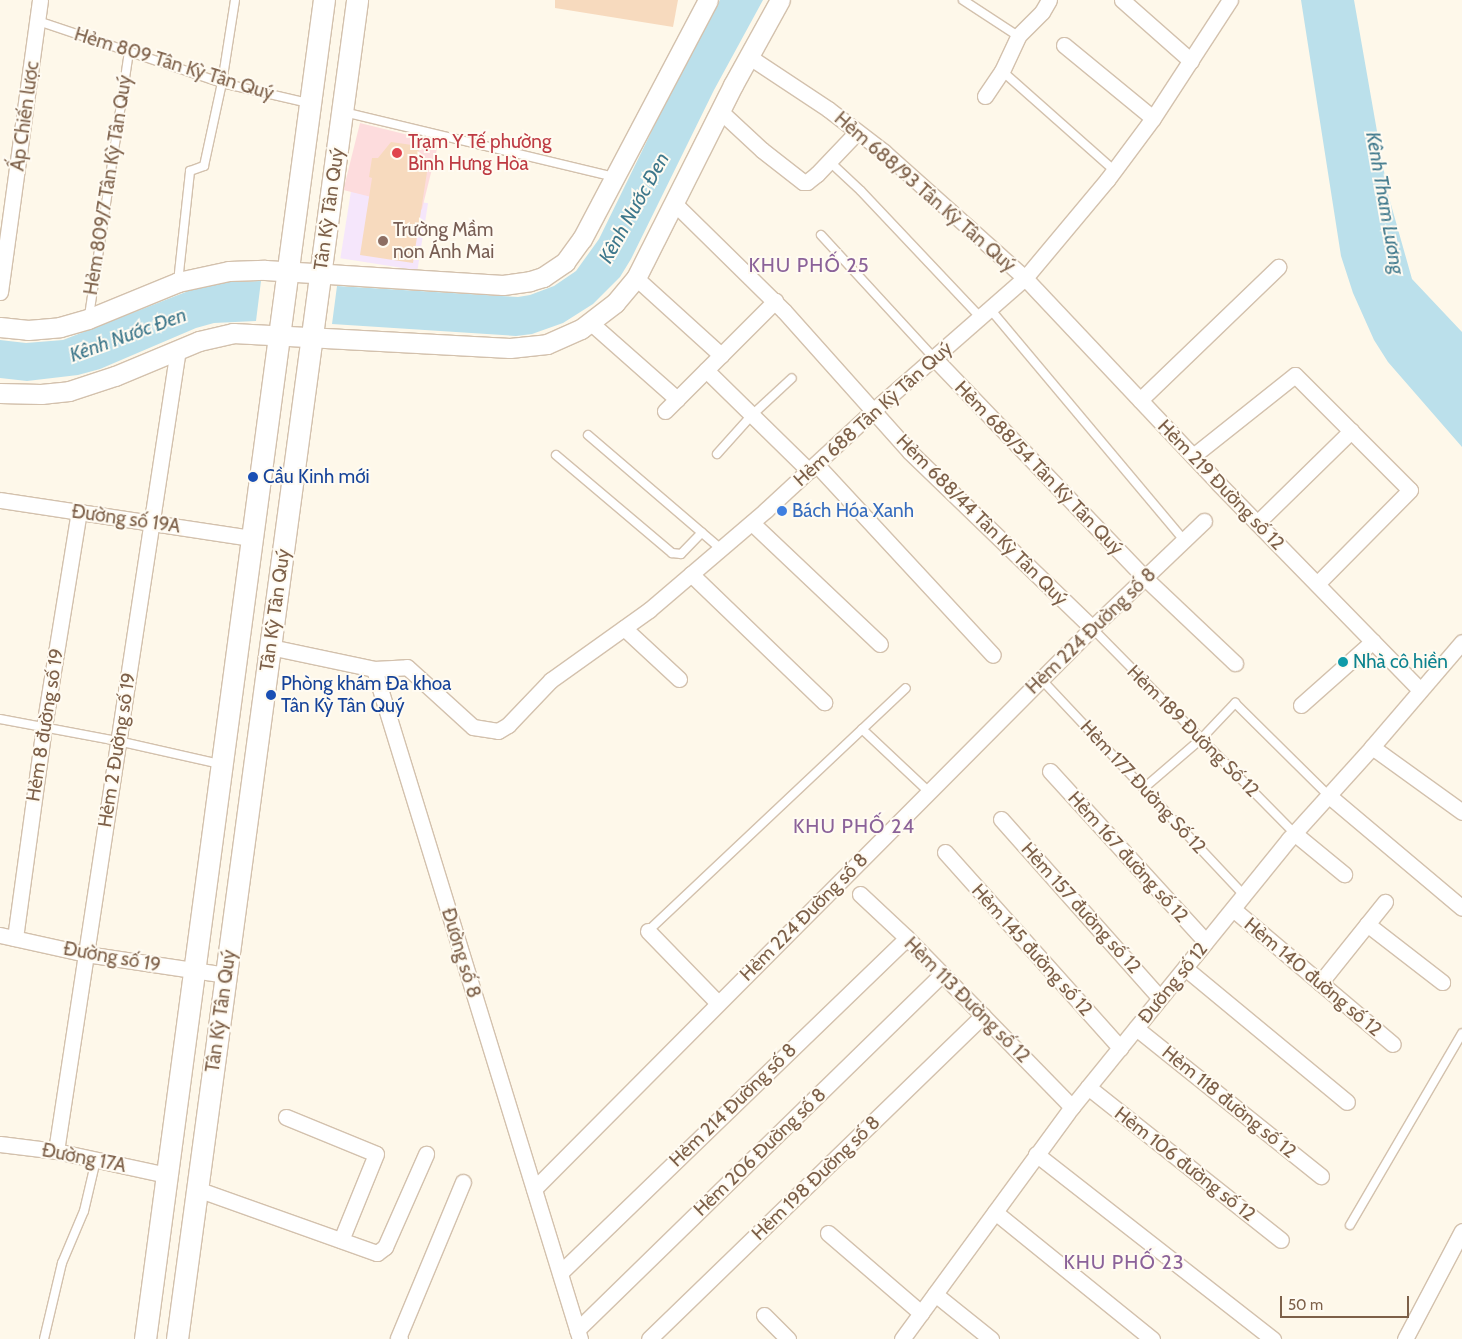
<!DOCTYPE html>
<meta charset="utf-8">
<style>
body{margin:0}
#map{position:relative;width:1462px;height:1339px;overflow:hidden;background:#fef8ea;font-family:Cabin,sans-serif}
div>[style]{position:absolute}
.education>*{inset:0;background:#f5e6fb;transform-origin:0 0}
.medical>*{inset:0;background:#fddcdd;transform-origin:0 0}
.water>*{inset:0;background:#bbe0eb}
.building>*{inset:0;background:#f7dabe}
.roads{filter:drop-shadow(1px 0 #d3c1ad) drop-shadow(-1px 0 #d3c1ad) drop-shadow(0 1px #d3c1ad) drop-shadow(0 -1px #d3c1ad)}
.service>*{height:8px;margin:-4px;padding:0 4px;transform-origin:4px;border-radius:4px;background:#fff}
.minor>*{height:15px;margin:-7.5px;padding:0 7.5px;transform-origin:7.5px;border-radius:7.5px;background:#fff}
.tertiary>*{height:19px;margin:-9.5px;padding:0 9.5px;transform-origin:9.5px;border-radius:9.5px;background:#fff}
.secondary>*{height:21px;margin:-10.5px;padding:0 10.5px;transform-origin:10.5px;border-radius:10.5px;background:#fff}
.dots>*{width:14px;height:14px;translate:-50% -50%;box-sizing:border-box;border:2px solid #fffbf2;border-radius:50%}
span{translate:-50% -50%;white-space:nowrap;text-align:center;line-height:1.15;-webkit-text-stroke:4px #fffbf2;paint-order:stroke}
.street-label{font-size:19px;color:#7d6049}
.health-label{font-size:19px;color:#be3a42}
.left{translate:0 -50%;text-align:left}
.education-label{font-size:19px;color:#785e54}
.transit-label{font-size:19px;color:#164399}
.shop-label{font-size:19px;color:#366cbe}
.culture-label{font-size:19px;color:#0d838f}
.water-label{font-size:20px;color:#3d778b;font-style:italic}
.neighbourhood-label{font-size:20px;color:#8b6299;letter-spacing:1px}
.scale{position:absolute;left:1280px;top:1296px;width:129px;height:22px;box-sizing:border-box;border:2px solid #7d6049;border-top:0;padding-left:6px;font-size:15px;line-height:18px;white-space:nowrap;color:#7d6049;-webkit-text-stroke:4px #fffbf2;paint-order:stroke}
</style>
<div id="map">
<div class="education">
<i style="left:351px;top:191px;width:78px;height:68px;rotate:9deg"></i>
</div>
<div class="medical">
<i style="left:360px;top:123px;width:81px;height:69px;rotate:14deg"></i>
</div>
<div class="water">
<i style="clip-path:polygon(720px 0,763px 0,714px 90px,631px 259px,620px 277px,593px 304px,563px 323px,532px 334px,516px 336px,332px 324px,337px 286px,518px 297px,530px 295px,554px 286px,576px 271px,599px 239px,665px 104px)"></i>
<i style="clip-path:polygon(1301px 0,1354px 0,1388px 194px,1412px 279px,1462px 332px,1462px 447px,1388px 362px,1374px 340px,1353px 293px,1341px 256px)"></i>
<i style="clip-path:polygon(261px 281px,256px 321px,214px 323px,196px 328px,100px 369px,78px 375px,27px 381px,0 378px,0 340px,26px 343px,63px 340px,196px 288px,226px 282px)"></i>
</div>
<div class="building">
<i style="clip-path:polygon(555px 0,678px 0,673px 27px,555px 8px)"></i>
<i style="clip-path:polygon(391px 142px,419px 146px,418px 158px,429px 159px,413px 263px,360px 255px,372px 178px,369px 177px,372px 158px,378px 158px)"></i>
</div>
<div class="roads">
<div class="service">
<i style="left:963px;top:0;width:66px;rotate:33.2deg"></i>
<i style="left:38px;top:21px;width:194px;rotate:18.6deg"></i>
<i style="left:222px;top:83px;width:88px;rotate:13.1deg"></i>
<i style="left:1002px;top:71px;width:149px;rotate:41.5deg"></i>
<i style="left:344px;top:112px;width:279px;rotate:13.5deg"></i>
<i style="left:830px;top:162px;width:42px;rotate:43.1deg"></i>
<i style="left:861px;top:191px;width:173px;rotate:46.6deg"></i>
<i style="left:821px;top:235px;width:167px;rotate:47.4deg"></i>
<i style="left:178px;top:282px;width:112px;rotate:-83.8deg"></i>
<i style="left:190px;top:171px;width:15px;rotate:-20deg"></i>
<i style="left:204px;top:166px;width:85px;rotate:-77.8deg"></i>
<i style="left:222px;top:83px;width:84px;rotate:-81.1deg"></i>
<i style="left:990px;top:309px;width:302px;rotate:50deg"></i>
<i style="left:89px;top:316px;width:268px;rotate:-81.4deg"></i>
<i style="left:588px;top:435px;width:175px;rotate:40.6deg"></i>
<i style="left:717px;top:454px;width:52px;rotate:-48.1deg"></i>
<i style="left:752px;top:415px;width:54px;rotate:-42.8deg"></i>
<i style="left:556px;top:455px;width:152px;rotate:40.2deg"></i>
<i style="left:672px;top:553px;width:9px;rotate:6deg"></i>
<i style="left:681px;top:554px;width:30px;rotate:-46deg"></i>
<i style="left:1092px;top:628px;width:288px;rotate:45.4deg"></i>
<i style="left:1041px;top:679px;width:296px;rotate:46.8deg"></i>
<i style="left:0;top:719px;width:120px;rotate:10.6deg"></i>
<i style="left:118px;top:741px;width:105px;rotate:12.7deg"></i>
<i style="left:862px;top:729px;width:92px;rotate:43.2deg"></i>
<i style="left:1144px;top:788px;width:75px;rotate:-40.7deg"></i>
<i style="left:1201px;top:739px;width:50px;rotate:-46.6deg"></i>
<i style="left:1235px;top:703px;width:131px;rotate:44.7deg"></i>
<i style="left:648px;top:931px;width:354px;rotate:-43.3deg"></i>
<i style="left:1350px;top:1225px;width:222px;rotate:-59.7deg"></i>
<i style="left:44px;top:1339px;width:78px;rotate:-76.7deg"></i>
<i style="left:62px;top:1263px;width:56px;rotate:-67.1deg"></i>
<i style="left:84px;top:1211px;width:52px;rotate:-76.8deg"></i>
</div>
<div class="minor">
<i style="left:1122px;top:0;width:92px;rotate:41.5deg"></i>
<i style="left:1064px;top:45px;width:115px;rotate:39.4deg"></i>
<i style="left:748px;top:56px;width:96px;rotate:33.5deg"></i>
<i style="left:828px;top:109px;width:71px;rotate:37.5deg"></i>
<i style="left:884px;top:152px;width:189px;rotate:41.8deg"></i>
<i style="left:1025px;top:278px;width:282px;rotate:46.7deg"></i>
<i style="left:1218px;top:483px;width:289px;rotate:45.7deg"></i>
<i style="left:985px;top:96px;width:30px;rotate:-56deg"></i>
<i style="left:1002px;top:71px;width:38px;rotate:-65deg"></i>
<i style="left:1018px;top:36px;width:34px;rotate:-45deg"></i>
<i style="left:1042px;top:12px;width:14px;rotate:-60deg"></i>
<i style="left:720px;top:111px;width:57px;rotate:42.9deg"></i>
<i style="left:762px;top:150px;width:52px;rotate:38deg"></i>
<i style="left:803px;top:182px;width:4px"></i>
<i style="left:807px;top:182px;width:13px;rotate:-39deg"></i>
<i style="left:817px;top:174px;width:58px;rotate:-46.4deg"></i>
<i style="left:674px;top:203px;width:154px;rotate:44.5deg"></i>
<i style="left:784px;top:311px;width:189px;rotate:48.2deg"></i>
<i style="left:910px;top:452px;width:253px;rotate:44deg"></i>
<i style="left:636px;top:278px;width:115px;rotate:42.2deg"></i>
<i style="left:0;top:292px;width:295px;rotate:-82.2deg"></i>
<i style="left:591px;top:323px;width:115px;rotate:41.5deg"></i>
<i style="left:934px;top:358px;width:305px;rotate:46.2deg"></i>
<i style="left:1145px;top:578px;width:124px;rotate:43.4deg"></i>
<i style="left:706px;top:370px;width:144px;rotate:44.4deg"></i>
<i style="left:1140px;top:400px;width:192px;rotate:-43.9deg"></i>
<i style="left:665px;top:411px;width:156px;rotate:-45deg"></i>
<i style="left:1193px;top:456px;width:130px;rotate:-38.5deg"></i>
<i style="left:1295px;top:375px;width:79px;rotate:45deg"></i>
<i style="left:816px;top:464px;width:260px;rotate:47.2deg"></i>
<i style="left:0;top:500px;width:255px;rotate:8.6deg"></i>
<i style="left:752px;top:523px;width:176px;rotate:43.4deg"></i>
<i style="left:1257px;top:523px;width:132px;rotate:-44.4deg"></i>
<i style="left:1351px;top:431px;width:83px;rotate:45deg"></i>
<i style="left:1410px;top:490px;width:132px;rotate:134.7deg"></i>
<i style="left:691px;top:574px;width:185px;rotate:43.9deg"></i>
<i style="left:624px;top:628px;width:75px;rotate:42.8deg"></i>
<i style="left:270px;top:647px;width:106px;rotate:11.9deg"></i>
<i style="left:374px;top:669px;width:701px;rotate:72.91deg"></i>
<i style="left:374px;top:669px;width:33px;rotate:-3deg"></i>
<i style="left:407px;top:667px;width:89px;rotate:42.3deg"></i>
<i style="left:473px;top:727px;width:25px;rotate:9deg"></i>
<i style="left:498px;top:731px;width:12px;rotate:-31deg"></i>
<i style="left:508px;top:725px;width:62px;rotate:-46.3deg"></i>
<i style="left:551px;top:680px;width:120px;rotate:-35.5deg"></i>
<i style="left:649px;top:610px;width:154px;rotate:-40.5deg"></i>
<i style="left:766px;top:510px;width:147px;rotate:-42.8deg"></i>
<i style="left:874px;top:410px;width:201px;rotate:-41.2deg"></i>
<i style="left:1025px;top:278px;width:128px;rotate:-50.1deg"></i>
<i style="left:1107px;top:180px;width:77px;rotate:-53.4deg"></i>
<i style="left:1153px;top:118px;width:141px;rotate:-56.9deg"></i>
<i style="left:1301px;top:705px;width:96px;rotate:-41.6deg"></i>
<i style="left:1372px;top:747px;width:111px;rotate:35.8deg"></i>
<i style="left:1050px;top:771px;width:231px;rotate:47.6deg"></i>
<i style="left:1328px;top:795px;width:175px;rotate:40.1deg"></i>
<i style="left:1001px;top:819px;width:239px;rotate:48.4deg"></i>
<i style="left:1294px;top:833px;width:65px;rotate:39.4deg"></i>
<i style="left:945px;top:852px;width:263px;rotate:48.2deg"></i>
<i style="left:860px;top:894px;width:64px;rotate:43.1deg"></i>
<i style="left:907px;top:938px;width:236px;rotate:45.7deg"></i>
<i style="left:1233px;top:909px;width:209px;rotate:40.2deg"></i>
<i style="left:1367px;top:924px;width:95px;rotate:37.7deg"></i>
<i style="left:648px;top:931px;width:100px;rotate:45.8deg"></i>
<i style="left:0;top:935px;width:88px;rotate:12.5deg"></i>
<i style="left:86px;top:954px;width:142px;rotate:8.5deg"></i>
<i style="left:15px;top:938px;width:213px;rotate:-82.2deg"></i>
<i style="left:44px;top:727px;width:218px;rotate:-80.8deg"></i>
<i style="left:1185px;top:968px;width:210px;rotate:39.6deg"></i>
<i style="left:1320px;top:983px;width:104px;rotate:-51.3deg"></i>
<i style="left:1136px;top:1028px;width:237px;rotate:38.7deg"></i>
<i style="left:1088px;top:1087px;width:246px;rotate:38.4deg"></i>
<i style="left:286px;top:1117px;width:97px;rotate:22.3deg"></i>
<i style="left:376px;top:1154px;width:93px;rotate:112.1deg"></i>
<i style="left:0;top:1144px;width:56px;rotate:7.1deg"></i>
<i style="left:56px;top:1151px;width:114px;rotate:12.2deg"></i>
<i style="left:56px;top:1151px;width:811px;rotate:-81.35deg"></i>
<i style="left:1036px;top:1154px;width:301px;rotate:38deg"></i>
<i style="left:197px;top:1189px;width:191px;rotate:19.6deg"></i>
<i style="left:377px;top:1253px;width:10px;rotate:-37deg"></i>
<i style="left:385px;top:1247px;width:102px;rotate:-66.2deg"></i>
<i style="left:534px;top:1189px;width:791px;rotate:-45.15deg"></i>
<i style="left:1092px;top:628px;width:155px;rotate:-43.7deg"></i>
<i style="left:995px;top:1212px;width:202px;rotate:39deg"></i>
<i style="left:828px;top:1233px;width:123px;rotate:40.7deg"></i>
<i style="left:560px;top:1273px;width:482px;rotate:-44deg"></i>
<i style="left:935px;top:1294px;width:72px;rotate:38.8deg"></i>
<i style="left:764px;top:1315px;width:34px;rotate:45deg"></i>
<i style="left:577px;top:1330px;width:510px;rotate:-44.28deg"></i>
<i style="left:400px;top:1339px;width:2px;rotate:-153deg"></i>
<i style="left:398px;top:1338px;width:169px;rotate:-67.4deg"></i>
<i style="left:649px;top:1339px;width:465px;rotate:-44.1deg"></i>
<i style="left:902px;top:1339px;width:288px;rotate:-53.8deg"></i>
<i style="left:1072px;top:1107px;width:345px;rotate:-51deg"></i>
<i style="left:1289px;top:839px;width:124px;rotate:-47.9deg"></i>
<i style="left:1372px;top:747px;width:138px;rotate:-49.4deg"></i>
<i style="left:1405px;top:1339px;width:122px;rotate:-62.2deg"></i>
</div>
<div class="tertiary">
<i style="left:0;top:327px;width:28px;rotate:6deg"></i>
<i style="left:28px;top:330px;width:32px;rotate:-5deg"></i>
<i style="left:60px;top:327px;width:29px;rotate:-16deg"></i>
<i style="left:88px;top:319px;width:97px;rotate:-22.3deg"></i>
<i style="left:178px;top:282px;width:52px;rotate:-12.2deg"></i>
<i style="left:229px;top:271px;width:36px;rotate:-2deg"></i>
<i style="left:265px;top:270px;width:238px;rotate:3.6deg"></i>
<i style="left:503px;top:285px;width:27px;rotate:-8deg"></i>
<i style="left:530px;top:281px;width:14px;rotate:-17deg"></i>
<i style="left:543px;top:277px;width:27px;rotate:-34deg"></i>
<i style="left:565px;top:262px;width:29px;rotate:-54deg"></i>
<i style="left:582px;top:239px;width:270px;rotate:-62.2deg"></i>
<i style="left:0;top:393px;width:41px;rotate:1.4deg"></i>
<i style="left:41px;top:394px;width:28px;rotate:-6deg"></i>
<i style="left:69px;top:391px;width:48px;rotate:-18.1deg"></i>
<i style="left:115px;top:376px;width:91px;rotate:-22.6deg"></i>
<i style="left:199px;top:341px;width:35px;rotate:-13deg"></i>
<i style="left:233px;top:333px;width:277px;rotate:3.1deg"></i>
<i style="left:510px;top:348px;width:37px;rotate:-6deg"></i>
<i style="left:547px;top:344px;width:37px;rotate:-24deg"></i>
<i style="left:581px;top:329px;width:43px;rotate:-37.4deg"></i>
<i style="left:615px;top:303px;width:33px;rotate:-50deg"></i>
<i style="left:636px;top:278px;width:216px;rotate:-63.3deg"></i>
<i style="left:733px;top:85px;width:97px;rotate:-61.1deg"></i>
</div>
<div class="secondary">
<i style="left:145px;top:1339px;width:1351px;rotate:-82.39deg"></i>
<i style="left:177px;top:1339px;width:1351px;rotate:-82.34deg"></i>
</div>
</div>
<div class="dots">
<i style="left:397px;top:153px;background:#e0444e"></i>
<i style="left:383px;top:241px;background:#8d6e63"></i>
<i style="left:253px;top:477px;background:#1a4fb4"></i>
<i style="left:782px;top:511px;background:#3f7fe0"></i>
<i style="left:1343px;top:662px;background:#0f9aa8"></i>
<i style="left:271px;top:695px;background:#1a4fb4"></i>
</div>
<div class="street-label">
<span style="left:174px;top:64px;rotate:17deg">Hẻm 809 Tân Kỳ Tân Quý</span>
<span style="left:25px;top:116px;rotate:-82deg">Ấp Chiến lược</span>
<span style="left:108px;top:185px;rotate:-81deg">Hẻm 809/7 Tân Kỳ Tân Quý</span>
<span style="left:925px;top:192px;rotate:41deg">Hẻm 688/93 Tân Kỳ Tân Quý</span>
<span style="left:329px;top:209px;rotate:-82deg">Tân Kỳ Tân Quý</span>
<span style="left:873px;top:414px;rotate:-42deg">Hẻm 688 Tân Kỳ Tân Quý</span>
<span style="left:1039px;top:468px;rotate:46deg">Hẻm 688/54 Tân Kỳ Tân Quý</span>
<span style="left:1221px;top:485px;rotate:46deg">Hẻm 219 Đường số 12</span>
<span style="left:126px;top:519px;rotate:8deg">Đường số 19A</span>
<span style="left:982px;top:520px;rotate:45deg">Hẻm 688/44 Tân Kỳ Tân Quý</span>
<span style="left:275px;top:610px;rotate:-82deg">Tân Kỳ Tân Quý</span>
<span style="left:1091px;top:631px;rotate:-44deg">Hẻm 224 Đường số 8</span>
<span style="left:45px;top:725px;rotate:-81deg">Hẻm 8 đường số 19</span>
<span style="left:1193px;top:731px;rotate:45deg">Hẻm 189 Đường Số 12</span>
<span style="left:117px;top:750px;rotate:-81deg">Hẻm 2 Đường số 19</span>
<span style="left:1143px;top:787px;rotate:47deg">Hẻm 177 Đường Số 12</span>
<span style="left:1128px;top:857px;rotate:48deg">Hẻm 167 đường số 12</span>
<span style="left:1081px;top:908px;rotate:48deg">Hẻm 157 đường số 12</span>
<span style="left:804px;top:917px;rotate:-45deg">Hẻm 224 Đường số 8</span>
<span style="left:1032px;top:950px;rotate:48deg">Hẻm 145 đường số 12</span>
<span style="left:461px;top:953px;rotate:73deg">Đường số 8</span>
<span style="left:112px;top:957px;rotate:10deg">Đường số 19</span>
<span style="left:1313px;top:977px;rotate:40deg">Hẻm 140 đường số 12</span>
<span style="left:1173px;top:983px;rotate:-51deg">Đường số 12</span>
<span style="left:967px;top:1000px;rotate:45deg">Hẻm 113 Đường số 12</span>
<span style="left:221px;top:1011px;rotate:-82deg">Tân Kỳ Tân Quý</span>
<span style="left:1229px;top:1102px;rotate:39deg">Hẻm 118 đường số 12</span>
<span style="left:733px;top:1105px;rotate:-44deg">Hẻm 214 Đường số 8</span>
<span style="left:760px;top:1152px;rotate:-44deg">Hẻm 206 Đường số 8</span>
<span style="left:84px;top:1158px;rotate:11deg">Đường 17A</span>
<span style="left:1185px;top:1164px;rotate:38deg">Hẻm 106 đường số 12</span>
<span style="left:816px;top:1178px;rotate:-44deg">Hẻm 198 Đường số 8</span>
</div>
<div class="health-label">
<span class="left" style="left:408px;top:153px">Trạm Y Tế phường<br>Bình Hưng Hòa</span>
</div>
<div class="education-label">
<span class="left" style="left:393px;top:241px">Trường Mầm<br>non Ánh Mai</span>
</div>
<div class="transit-label">
<span class="left" style="left:263px;top:477px">Cầu Kinh mới</span>
<span class="left" style="left:281px;top:695px">Phòng khám Đa khoa<br>Tân Kỳ Tân Quý</span>
</div>
<div class="shop-label">
<span class="left" style="left:792px;top:511px">Bách Hóa Xanh</span>
</div>
<div class="culture-label">
<span class="left" style="left:1353px;top:662px">Nhà cô hiền</span>
</div>
<div class="water-label">
<span style="left:1385px;top:203px;rotate:80deg">Kênh Tham Lương</span>
<span style="left:634px;top:208px;rotate:-61deg">Kênh Nước Đen</span>
<span style="left:128px;top:335px;rotate:-20deg">Kênh Nước Đen</span>
</div>
<div class="neighbourhood-label">
<span style="left:809px;top:265px">KHU PHỐ 25</span>
<span style="left:854px;top:826px">KHU PHỐ 24</span>
<span style="left:1124px;top:1262px">KHU PHỐ 23</span>
</div>
<div class="scale">50 m</div>
</div>
